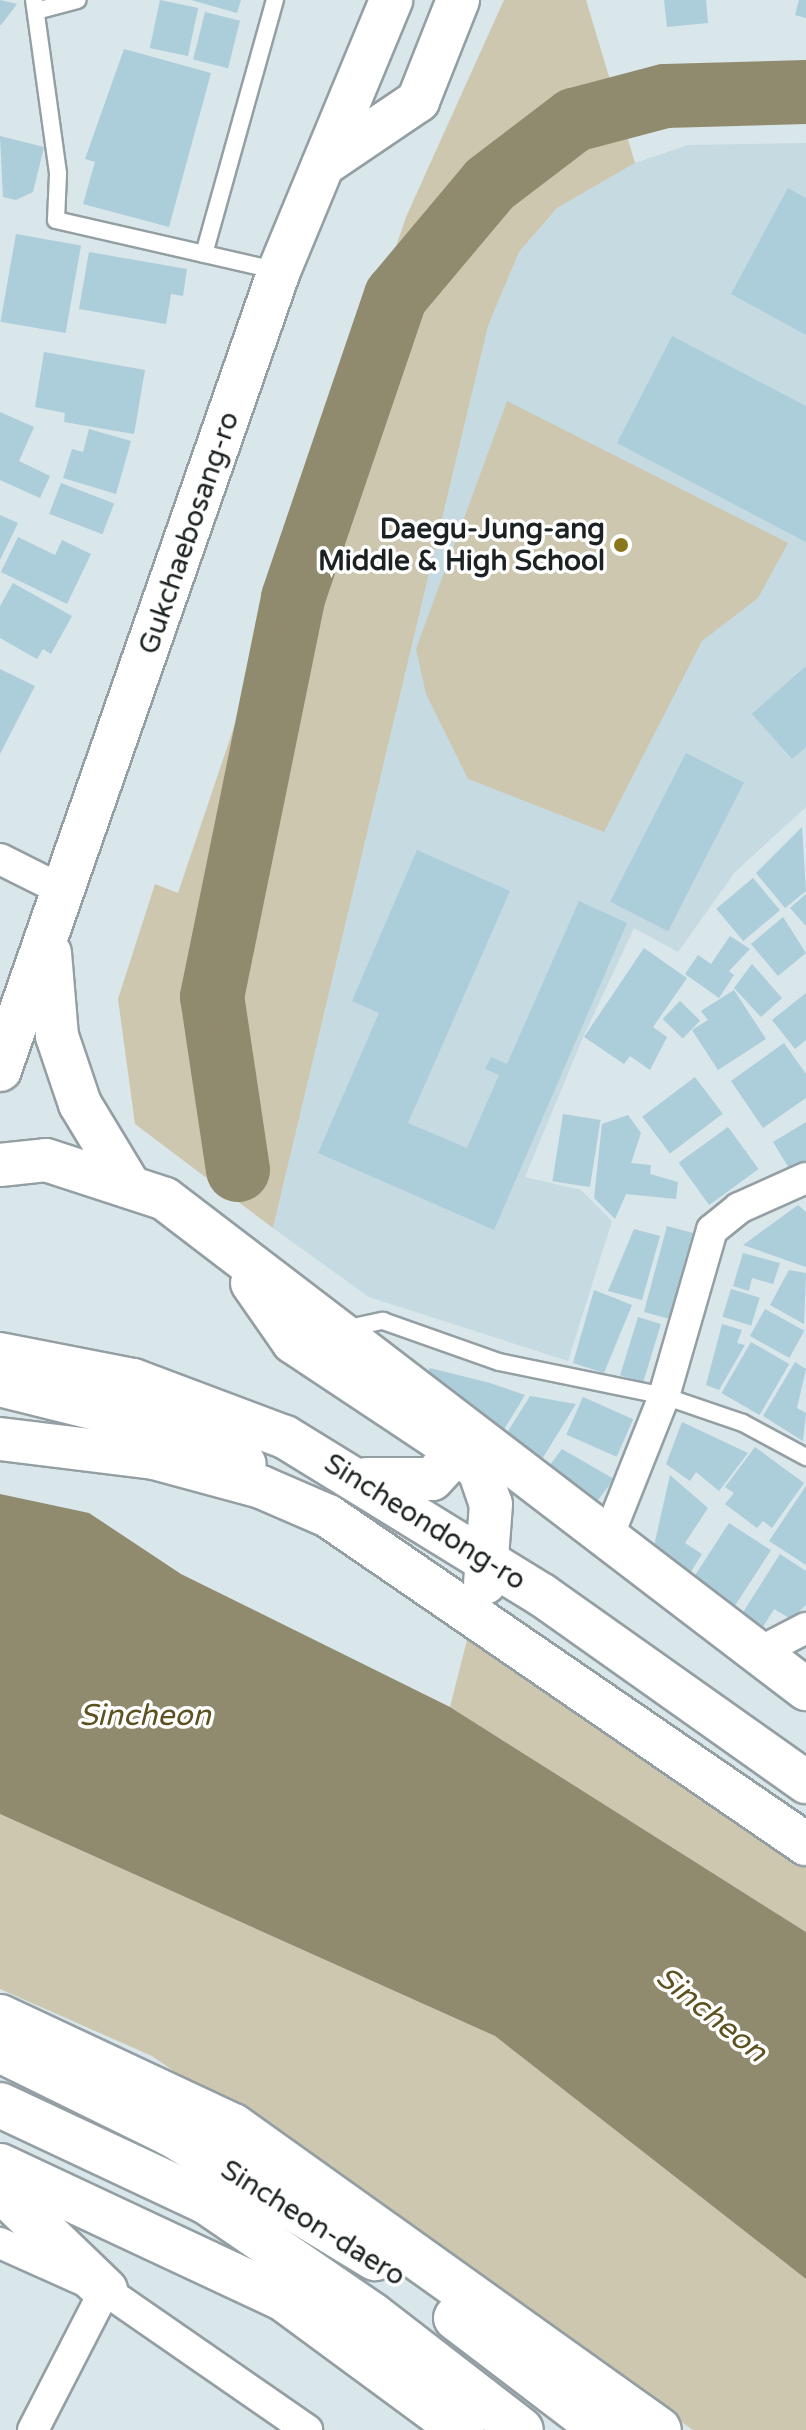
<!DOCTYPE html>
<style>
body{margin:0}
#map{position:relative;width:806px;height:2430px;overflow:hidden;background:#d9e6ea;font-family:"Varela Round",sans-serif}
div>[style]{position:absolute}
.built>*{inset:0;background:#c6dae2}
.green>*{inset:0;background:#cdc7b0}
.water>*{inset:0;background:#908a6e}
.river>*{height:64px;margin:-32px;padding:0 32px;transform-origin:32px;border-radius:32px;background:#908a6e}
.building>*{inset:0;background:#accdda;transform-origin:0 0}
.roads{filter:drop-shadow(2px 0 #949fa4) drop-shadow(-2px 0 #949fa4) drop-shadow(0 2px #949fa4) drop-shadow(0 -2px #949fa4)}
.service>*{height:16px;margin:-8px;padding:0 8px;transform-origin:8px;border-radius:8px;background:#fff}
.minor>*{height:30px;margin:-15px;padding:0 15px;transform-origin:15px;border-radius:15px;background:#fff}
.secondary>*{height:42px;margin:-21px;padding:0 21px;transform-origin:21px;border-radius:21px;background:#fff}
.trunk>*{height:44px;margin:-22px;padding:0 22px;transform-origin:22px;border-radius:22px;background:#fff}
.dots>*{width:22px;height:22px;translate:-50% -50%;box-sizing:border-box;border:4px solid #fff;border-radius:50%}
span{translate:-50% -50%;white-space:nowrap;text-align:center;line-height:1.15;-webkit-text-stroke:7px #fff;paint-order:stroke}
.poi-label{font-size:28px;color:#1c2122;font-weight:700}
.right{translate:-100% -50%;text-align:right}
.street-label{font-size:28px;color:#1c2122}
.water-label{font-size:30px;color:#5c511f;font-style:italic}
</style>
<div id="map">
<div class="built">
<i style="clip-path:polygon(806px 143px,806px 807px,735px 872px,678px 952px,634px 928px,584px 1035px,525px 1177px,581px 1190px,612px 1221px,568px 1361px,369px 1297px,273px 1228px,488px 326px,519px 252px,557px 208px,635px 163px,688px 145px)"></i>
</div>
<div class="green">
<i style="clip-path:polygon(504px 0,586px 0,635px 163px,557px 208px,519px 252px,488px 326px,273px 1228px,135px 1124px,118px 999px,155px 884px,178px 893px,406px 217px)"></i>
<i style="clip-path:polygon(507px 401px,788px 543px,758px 598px,702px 641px,604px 832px,468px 779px,426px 694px,416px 649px)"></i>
<i style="clip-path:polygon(468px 1636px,806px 1858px,806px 1932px,450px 1707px)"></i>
<i style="clip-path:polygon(0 1814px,495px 2036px,806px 2279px,806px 2430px,693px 2430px,152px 2056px,0 1989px)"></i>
</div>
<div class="water">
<i style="clip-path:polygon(0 1494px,89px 1513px,181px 1574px,450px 1707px,806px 1932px,806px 2279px,495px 2036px,0 1814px)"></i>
</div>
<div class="river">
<i style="left:238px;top:1170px;width:175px;rotate:-98.5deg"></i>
<i style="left:212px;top:997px;width:407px;rotate:-78.5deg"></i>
<i style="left:293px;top:598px;width:319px;rotate:-71.2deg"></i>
<i style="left:396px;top:296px;width:146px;rotate:-50deg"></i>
<i style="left:490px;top:184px;width:106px;rotate:-37.3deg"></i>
<i style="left:574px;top:120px;width:94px;rotate:-14.8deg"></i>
<i style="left:665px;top:96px;width:141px;rotate:-1.6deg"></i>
</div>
<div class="building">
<i style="clip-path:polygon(0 0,17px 4px,1px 25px,0 25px)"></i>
<i style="left:160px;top:0;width:39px;height:49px;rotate:12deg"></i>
<i style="clip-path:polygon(191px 0,241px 0,237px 13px)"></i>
<i style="clip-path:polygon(664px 0,706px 0,708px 23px,667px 27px)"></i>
<i style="clip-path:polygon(799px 0,806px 0,806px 18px,795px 15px)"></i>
<i style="left:205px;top:12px;width:36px;height:49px;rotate:14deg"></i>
<i style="clip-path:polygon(124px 49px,211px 73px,169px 227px,83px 204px,95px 162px,85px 159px)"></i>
<i style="clip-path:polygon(0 136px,44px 147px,33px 192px,16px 200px,3px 197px)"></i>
<i style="clip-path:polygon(788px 188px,806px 198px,806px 335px,731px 294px)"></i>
<i style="left:16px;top:234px;width:66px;height:89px;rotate:10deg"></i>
<i style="clip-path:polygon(89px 252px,187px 269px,183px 296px,171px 294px,166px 324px,79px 309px)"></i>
<i style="clip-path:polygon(672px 336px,806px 406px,806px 542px,617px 443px)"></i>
<i style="clip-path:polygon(44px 352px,145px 370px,134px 434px,64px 422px,65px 413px,35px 407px)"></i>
<i style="clip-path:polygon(0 412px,34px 427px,19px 461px,50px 476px,40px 498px,0 480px)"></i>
<i style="clip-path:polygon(89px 429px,131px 441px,116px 494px,63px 478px,72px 449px,83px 452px)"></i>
<i style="left:61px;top:483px;width:57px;height:33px;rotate:21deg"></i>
<i style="clip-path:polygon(0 515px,18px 523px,0 560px)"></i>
<i style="clip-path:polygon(18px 537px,55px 555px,62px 540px,91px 554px,67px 604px,1px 572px)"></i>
<i style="clip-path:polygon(13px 583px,72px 616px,51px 654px,43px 649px,37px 659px,0 638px,0 606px)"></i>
<i style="clip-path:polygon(806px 666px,806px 747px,792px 759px,752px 714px)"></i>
<i style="clip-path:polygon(0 669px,35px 686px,0 754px)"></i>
<i style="left:686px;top:753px;width:65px;height:167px;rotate:27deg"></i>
<i style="clip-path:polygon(802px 827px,806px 891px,785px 908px,756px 873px)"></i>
<i style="clip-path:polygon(417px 850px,510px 891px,408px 1123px,467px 1148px,499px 1075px,485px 1069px,491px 1057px,507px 1064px,579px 901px,627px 923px,494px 1230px,318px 1153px,379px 1013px,352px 1001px)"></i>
<i style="left:753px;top:878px;width:42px;height:48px;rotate:50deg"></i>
<i style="clip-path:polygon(806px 894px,806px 926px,790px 908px)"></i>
<i style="clip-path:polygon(783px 917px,806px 953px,778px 976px,751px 944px)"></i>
<i style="clip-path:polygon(730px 936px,750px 949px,729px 971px,734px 975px,719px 998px,685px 974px,698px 955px,711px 964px)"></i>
<i style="clip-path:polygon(644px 948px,687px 978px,653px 1027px,667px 1037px,650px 1070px,630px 1056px,624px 1064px,584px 1037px)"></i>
<i style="clip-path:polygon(752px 964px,782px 998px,761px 1017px,734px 988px)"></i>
<i style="clip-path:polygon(734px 990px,766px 1039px,718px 1070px,692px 1030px,708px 1020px,701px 1011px)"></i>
<i style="clip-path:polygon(806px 993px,806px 1040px,795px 1049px,772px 1020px)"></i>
<i style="left:680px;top:1001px;width:28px;height:25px;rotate:44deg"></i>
<i style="clip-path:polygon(784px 1043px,806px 1074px,806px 1098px,763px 1128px,731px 1081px)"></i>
<i style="left:695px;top:1077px;width:46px;height:66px;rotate:53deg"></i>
<i style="left:563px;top:1114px;width:38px;height:68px;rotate:9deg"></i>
<i style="clip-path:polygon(628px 1115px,641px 1133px,631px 1163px,651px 1165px,650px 1174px,678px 1182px,676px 1199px,626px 1194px,615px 1219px,594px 1198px,602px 1124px)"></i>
<i style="clip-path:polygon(806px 1122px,806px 1164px,792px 1173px,773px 1142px)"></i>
<i style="left:728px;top:1127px;width:52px;height:61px;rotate:54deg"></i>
<i style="clip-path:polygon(798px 1205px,806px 1212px,806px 1267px,743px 1245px)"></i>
<i style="left:667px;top:1226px;width:27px;height:89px;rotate:15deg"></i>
<i style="clip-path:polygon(634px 1229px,660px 1236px,642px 1300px,608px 1291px)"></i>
<i style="clip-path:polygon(743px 1253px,780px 1263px,773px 1284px,752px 1278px,749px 1291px,733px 1286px)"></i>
<i style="clip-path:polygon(789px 1270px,806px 1273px,804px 1324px,770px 1305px)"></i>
<i style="left:731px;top:1289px;width:30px;height:29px;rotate:17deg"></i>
<i style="clip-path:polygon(594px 1290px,632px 1305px,604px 1373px,573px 1363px)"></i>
<i style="left:765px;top:1309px;width:45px;height:31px;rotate:29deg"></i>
<i style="left:638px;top:1317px;width:24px;height:61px;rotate:17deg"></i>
<i style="clip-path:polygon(722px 1324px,742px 1330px,737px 1343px,745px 1345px,719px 1390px,706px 1385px)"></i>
<i style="left:751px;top:1342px;width:44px;height:59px;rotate:30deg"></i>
<i style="clip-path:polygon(795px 1362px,806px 1369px,797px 1408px,806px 1413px,803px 1441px,763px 1416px)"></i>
<i style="clip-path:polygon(430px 1368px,490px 1383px,525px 1395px,500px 1436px,422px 1383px)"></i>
<i style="clip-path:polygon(530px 1396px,576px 1404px,539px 1464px,502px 1441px)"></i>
<i style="left:583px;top:1397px;width:55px;height:41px;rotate:24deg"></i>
<i style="clip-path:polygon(682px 1422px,748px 1453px,719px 1491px,696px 1472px,690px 1481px,666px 1464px)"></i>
<i style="clip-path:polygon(755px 1447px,804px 1483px,772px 1528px,763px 1521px,757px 1528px,725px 1504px,734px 1493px,725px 1487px)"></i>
<i style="clip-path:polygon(562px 1449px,614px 1479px,595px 1504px,547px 1469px)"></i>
<i style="clip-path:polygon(670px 1475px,708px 1508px,685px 1543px,702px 1554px,687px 1578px,652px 1555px)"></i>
<i style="clip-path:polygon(806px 1486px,806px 1565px,769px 1541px)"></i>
<i style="left:729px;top:1523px;width:50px;height:72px;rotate:33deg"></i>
<i style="clip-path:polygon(780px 1554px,806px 1571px,806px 1605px,791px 1619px,774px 1609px,761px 1630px,740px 1617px)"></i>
</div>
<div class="roads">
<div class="service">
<i style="left:34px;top:0;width:176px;rotate:82.1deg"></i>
<i style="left:58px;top:174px;width:46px;rotate:92.5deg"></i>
<i style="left:56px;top:220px;width:229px;rotate:12.9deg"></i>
<i style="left:36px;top:11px;width:43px;rotate:-14.7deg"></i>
<i style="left:204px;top:254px;width:264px;rotate:-74.4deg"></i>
<i style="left:344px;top:1329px;width:40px;rotate:-12deg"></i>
<i style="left:383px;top:1321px;width:123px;rotate:19.5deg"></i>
<i style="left:499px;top:1362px;width:168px;rotate:11.6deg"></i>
<i style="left:664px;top:1396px;width:83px;rotate:18.9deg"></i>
<i style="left:743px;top:1423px;width:72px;rotate:28.4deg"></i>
</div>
<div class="minor">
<i style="left:0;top:859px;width:74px;rotate:26.6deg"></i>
<i style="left:606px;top:1542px;width:157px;rotate:-68.3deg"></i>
<i style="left:664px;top:1396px;width:173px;rotate:-73.9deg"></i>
<i style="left:712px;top:1230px;width:35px;rotate:-39deg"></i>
<i style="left:739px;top:1208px;width:73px;rotate:-24.1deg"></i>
<i style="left:758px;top:1653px;width:54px;rotate:-27.5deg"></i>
<i style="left:0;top:2243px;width:115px;rotate:24.1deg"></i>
<i style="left:105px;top:2290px;width:246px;rotate:34.7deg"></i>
<i style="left:33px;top:2430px;width:157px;rotate:-62.8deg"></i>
</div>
<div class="secondary">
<i style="left:323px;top:165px;width:115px;rotate:-34deg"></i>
<i style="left:418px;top:101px;width:109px;rotate:-68.4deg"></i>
<i style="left:50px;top:953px;width:83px;rotate:85.2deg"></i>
<i style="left:57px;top:1036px;width:72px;rotate:71.3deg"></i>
<i style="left:80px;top:1104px;width:91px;rotate:58.9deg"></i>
<i style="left:0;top:1070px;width:846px;rotate:-70.75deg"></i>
<i style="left:279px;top:271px;width:293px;rotate:-67.5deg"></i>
<i style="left:0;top:1165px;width:46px;rotate:-6.2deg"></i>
<i style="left:46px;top:1160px;width:125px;rotate:18.1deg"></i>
<i style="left:165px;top:1199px;width:807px;rotate:37.4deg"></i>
<i style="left:252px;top:1283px;width:72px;rotate:55.2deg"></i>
<i style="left:293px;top:1342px;width:186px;rotate:33.6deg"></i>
<i style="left:448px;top:1445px;width:18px;rotate:93deg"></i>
<i style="left:447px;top:1463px;width:22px;rotate:133deg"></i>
<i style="left:432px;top:1479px;width:66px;rotate:180deg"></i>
<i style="left:0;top:1354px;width:136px;rotate:11.1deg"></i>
<i style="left:133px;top:1380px;width:162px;rotate:20.6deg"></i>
<i style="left:285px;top:1437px;width:302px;rotate:31.6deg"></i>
<i style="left:542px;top:1595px;width:324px;rotate:35.3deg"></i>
<i style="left:0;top:1385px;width:173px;rotate:14deg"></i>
<i style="left:168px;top:1427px;width:85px;rotate:25.7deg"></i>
<i style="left:0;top:1439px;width:155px;rotate:7deg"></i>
<i style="left:154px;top:1458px;width:111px;rotate:15.2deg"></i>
<i style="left:261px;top:1487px;width:73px;rotate:23.4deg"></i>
<i style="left:328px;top:1516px;width:580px;rotate:34.46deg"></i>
<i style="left:448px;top:1445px;width:40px;rotate:39deg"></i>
<i style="left:479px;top:1470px;width:36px;rotate:71deg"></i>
<i style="left:491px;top:1504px;width:79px;rotate:94.3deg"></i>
</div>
<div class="trunk">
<i style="left:0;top:2017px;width:257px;rotate:25.1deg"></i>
<i style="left:233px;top:2126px;width:523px;rotate:35.51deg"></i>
<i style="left:0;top:2050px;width:191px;rotate:26.2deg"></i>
<i style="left:171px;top:2134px;width:239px;rotate:31.3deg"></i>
<i style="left:0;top:2105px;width:229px;rotate:25.1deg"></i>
<i style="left:207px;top:2202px;width:200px;rotate:34.4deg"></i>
<i style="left:372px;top:2315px;width:188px;rotate:37.7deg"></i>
<i style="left:0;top:2166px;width:314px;rotate:25.1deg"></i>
<i style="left:284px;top:2299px;width:221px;rotate:36.4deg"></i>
<i style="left:0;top:2189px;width:146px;rotate:43.9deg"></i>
<i style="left:456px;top:2318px;width:185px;rotate:37.3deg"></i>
</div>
</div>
<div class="dots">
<i style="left:621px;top:545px;background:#8a771b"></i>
</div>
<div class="poi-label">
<span class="right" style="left:605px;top:545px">Daegu-Jung-ang<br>Middle &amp; High School</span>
</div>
<div class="street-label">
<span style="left:189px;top:533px;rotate:-71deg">Gukchaebosang-ro</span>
<span style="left:425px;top:1522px;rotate:32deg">Sincheondong-ro</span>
<span style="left:313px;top:2223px;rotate:32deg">Sincheon-daero</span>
</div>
<div class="water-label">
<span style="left:145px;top:1716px">Sincheon</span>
<span style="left:711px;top:2015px;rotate:39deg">Sincheon</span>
</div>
</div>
